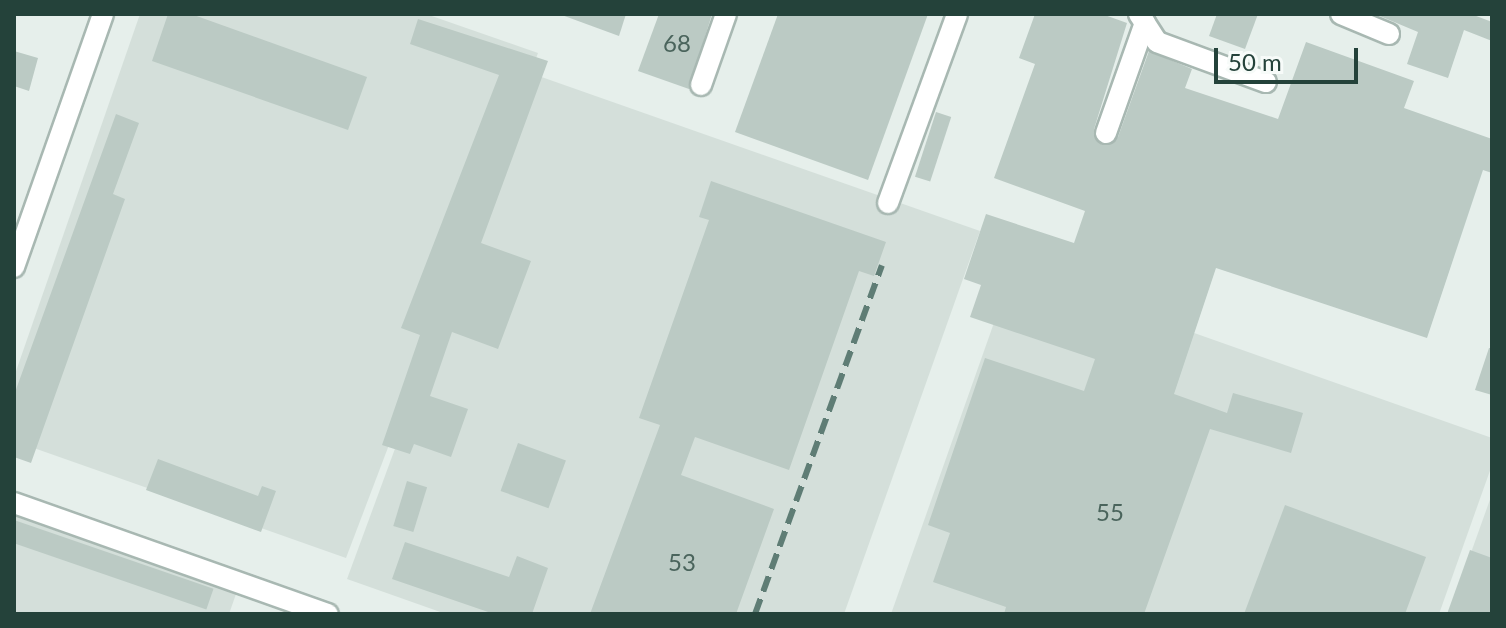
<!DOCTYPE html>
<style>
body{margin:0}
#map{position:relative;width:1506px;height:628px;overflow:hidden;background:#e6efeb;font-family:Lato,sans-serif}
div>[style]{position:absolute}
.built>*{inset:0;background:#d4dfda}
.building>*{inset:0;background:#bbcac4;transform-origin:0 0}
.roads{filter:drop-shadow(2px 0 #a8b8b2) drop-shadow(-2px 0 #a8b8b2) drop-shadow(0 2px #a8b8b2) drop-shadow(0 -2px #a8b8b2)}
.minor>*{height:20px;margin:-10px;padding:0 10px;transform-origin:10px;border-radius:10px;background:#fff}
.rail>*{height:6px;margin-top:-3px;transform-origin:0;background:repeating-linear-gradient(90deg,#5f7d75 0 16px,transparent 0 24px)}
span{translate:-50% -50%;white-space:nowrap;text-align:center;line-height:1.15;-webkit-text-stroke:8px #f7fbf9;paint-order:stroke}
.number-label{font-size:24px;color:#4a645c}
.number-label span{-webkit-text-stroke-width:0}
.frame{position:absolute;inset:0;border:16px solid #24423a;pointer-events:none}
.scale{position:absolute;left:1214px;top:48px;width:144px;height:36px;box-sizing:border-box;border:4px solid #24423a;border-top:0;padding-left:10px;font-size:24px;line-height:28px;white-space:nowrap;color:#24423a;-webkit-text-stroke:6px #f7fbf9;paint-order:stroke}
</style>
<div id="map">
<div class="built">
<i style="clip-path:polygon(140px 14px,426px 14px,538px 53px,346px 558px,14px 441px,14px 377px)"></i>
<i style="clip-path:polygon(533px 74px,980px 231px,844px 614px,446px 614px,347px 579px)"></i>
<i style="clip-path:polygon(1013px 269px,1492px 438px,1492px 465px,1439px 614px,891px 614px)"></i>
<i style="clip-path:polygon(1492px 494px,1492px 614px,1449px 614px)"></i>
<i style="clip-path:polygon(14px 516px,236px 594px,229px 614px,14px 614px)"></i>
</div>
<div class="building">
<i style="clip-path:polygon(168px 14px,191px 14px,367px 77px,348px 130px,152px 61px)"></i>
<i style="clip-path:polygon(559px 14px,626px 14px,619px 36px)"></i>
<i style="clip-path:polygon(659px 14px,712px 14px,689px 89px,638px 71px)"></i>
<i style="clip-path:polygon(778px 14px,928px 14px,868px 180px,735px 132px)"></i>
<i style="clip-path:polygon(1035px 14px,1102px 14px,1127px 23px,1094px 129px,1102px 145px,1118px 137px,1149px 51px,1192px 69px,1185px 88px,1278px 119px,1306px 42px,1414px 81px,1404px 108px,1492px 139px,1492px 173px,1483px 170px,1427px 338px,1216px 268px,1174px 394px,1227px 413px,1233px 393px,1303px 413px,1291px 453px,1210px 429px,1144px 614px,1004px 614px,1006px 607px,933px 582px,950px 533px,928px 525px,985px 358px,1084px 391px,1095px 359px,970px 317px,981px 285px,964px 279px,986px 214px,1074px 243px,1085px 211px,994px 178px,1035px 64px,1019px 58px)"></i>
<i style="clip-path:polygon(1217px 14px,1258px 14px,1245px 49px,1209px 36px)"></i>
<i style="clip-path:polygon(1375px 14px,1471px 14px,1492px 22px,1492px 41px,1464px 30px,1448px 78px,1407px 64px,1418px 32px)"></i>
<i style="clip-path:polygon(418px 19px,548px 61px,481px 243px,531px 261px,498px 349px,452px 332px,430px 396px,468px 409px,451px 457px,414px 444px,410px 454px,382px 445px,420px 335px,401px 328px,499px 75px,410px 44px)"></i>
<i style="clip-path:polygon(14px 51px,38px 58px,29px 91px,14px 86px)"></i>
<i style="left:936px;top:112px;width:16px;height:68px;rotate:18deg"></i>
<i style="clip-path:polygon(116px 114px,139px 123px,113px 194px,125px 199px,31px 463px,14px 457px,14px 395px)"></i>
<i style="clip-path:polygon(711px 181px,886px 242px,874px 276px,859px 271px,789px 470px,695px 437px,681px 475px,774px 509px,736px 614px,590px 614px,660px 425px,639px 418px,709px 220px,699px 217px)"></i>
<i style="clip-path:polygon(1489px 348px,1492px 348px,1492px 395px,1475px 390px)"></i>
<i style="left:518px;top:443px;width:51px;height:51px;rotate:20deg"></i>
<i style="clip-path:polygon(158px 459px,258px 496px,262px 486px,276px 491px,261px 532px,146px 490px)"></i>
<i style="left:407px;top:481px;width:21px;height:47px;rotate:17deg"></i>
<i style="clip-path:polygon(1285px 505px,1426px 557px,1405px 614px,1244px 614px)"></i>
<i style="left:14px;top:520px;width:211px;height:22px;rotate:19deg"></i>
<i style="clip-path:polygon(405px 542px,509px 577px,517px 556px,548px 568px,532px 614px,494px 614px,392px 579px)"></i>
<i style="clip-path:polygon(1470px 550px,1492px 558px,1492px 614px,1447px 614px)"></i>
</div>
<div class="roads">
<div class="minor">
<i style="left:1139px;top:14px;width:33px;rotate:57deg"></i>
<i style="left:1157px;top:42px;width:116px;rotate:20.2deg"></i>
<i style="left:1341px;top:14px;width:52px;rotate:22.6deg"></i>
<i style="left:701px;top:85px;width:75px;rotate:-70.6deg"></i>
<i style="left:1106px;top:133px;width:117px;rotate:-70.5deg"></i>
<i style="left:888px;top:203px;width:201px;rotate:-69.9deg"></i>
<i style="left:14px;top:267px;width:268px;rotate:-70.6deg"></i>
<i style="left:14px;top:503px;width:333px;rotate:19.5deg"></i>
</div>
</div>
<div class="rail">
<i style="left:755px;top:614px;width:371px;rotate:-70deg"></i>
</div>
<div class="number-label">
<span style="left:677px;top:43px">68</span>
<span style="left:1110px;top:512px">55</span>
<span style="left:682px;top:562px">53</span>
</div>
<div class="frame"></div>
<div class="scale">50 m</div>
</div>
